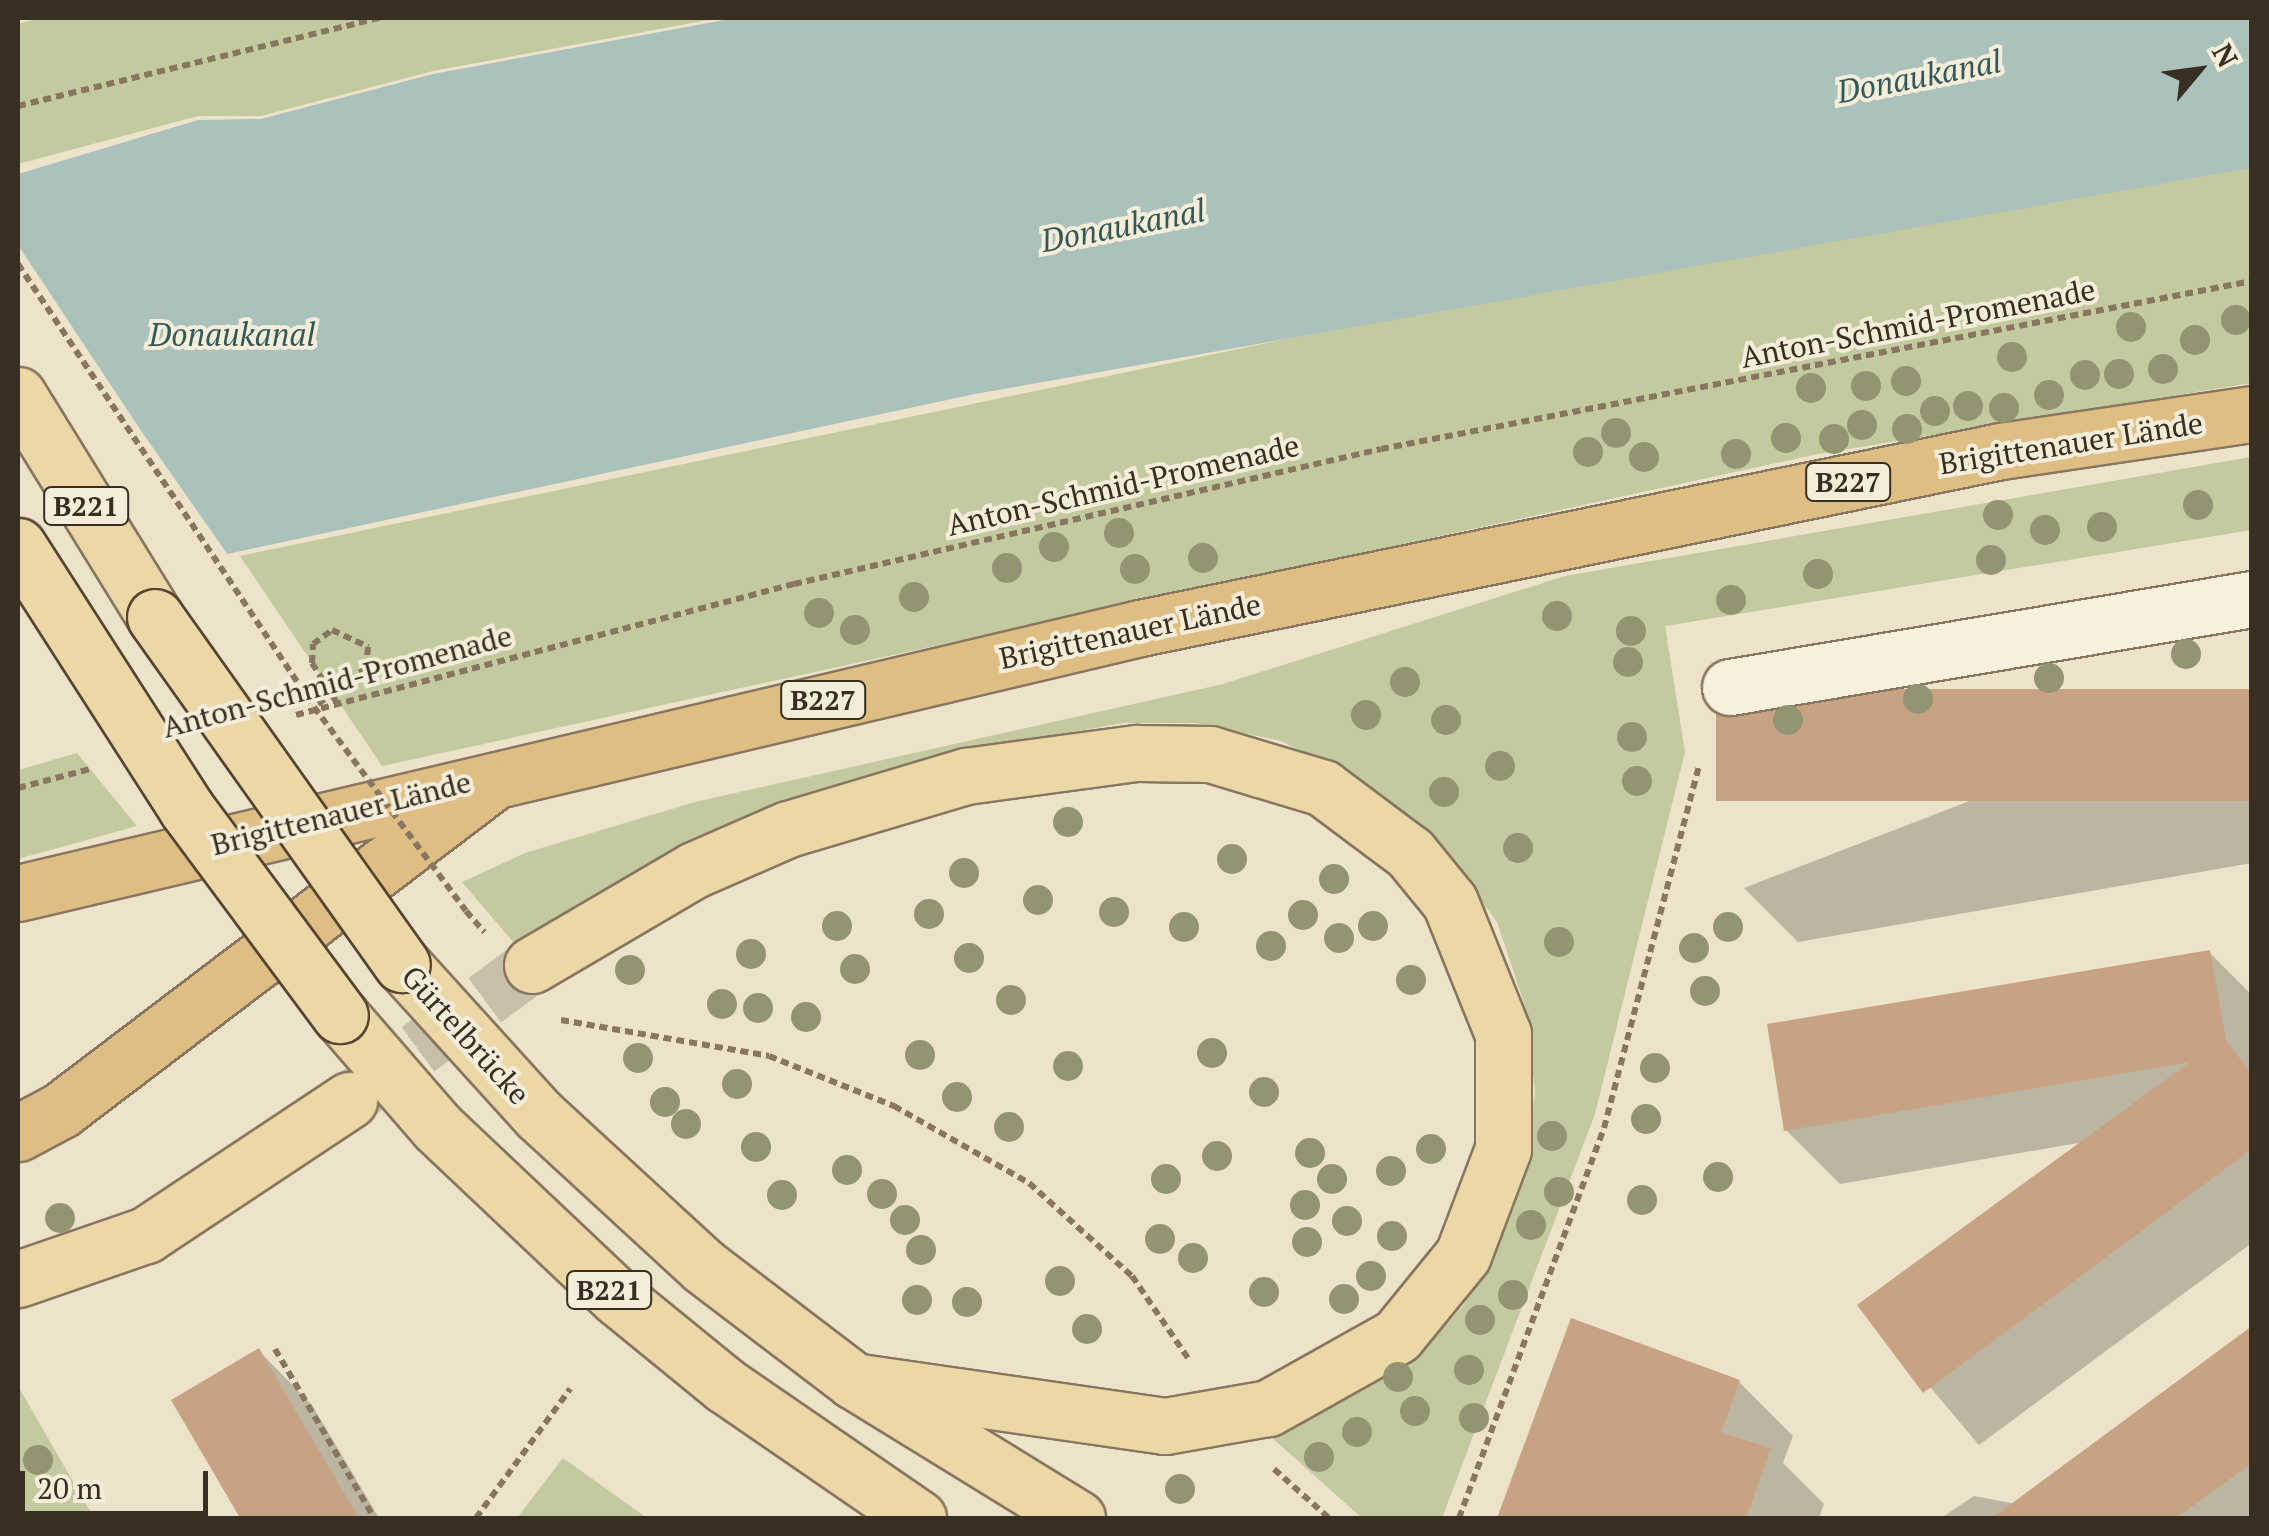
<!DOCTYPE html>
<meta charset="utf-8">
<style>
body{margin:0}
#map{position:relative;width:2269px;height:1536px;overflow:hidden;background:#ece3ca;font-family:"PT Serif",serif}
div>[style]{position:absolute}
.green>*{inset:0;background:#c3ca9f}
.water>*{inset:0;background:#abc1bb}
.pier>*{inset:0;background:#ece3ca}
.shadow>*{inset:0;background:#0003}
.building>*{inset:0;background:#c7a283;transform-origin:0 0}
.primary-tunnel>*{height:55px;margin-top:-27.5px;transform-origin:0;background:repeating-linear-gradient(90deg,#c8bfa8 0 55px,transparent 0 83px)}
.path>*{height:6px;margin-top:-3px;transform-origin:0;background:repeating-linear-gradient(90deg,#887660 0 8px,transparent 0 13px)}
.roads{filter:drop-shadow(2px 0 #887660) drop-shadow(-2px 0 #887660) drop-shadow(0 2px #887660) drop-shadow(0 -2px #887660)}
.minor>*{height:55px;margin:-27.5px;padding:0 27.5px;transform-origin:27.5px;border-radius:27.5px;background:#f7f0dd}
.primary>*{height:55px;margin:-27.5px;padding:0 27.5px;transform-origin:27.5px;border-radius:27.5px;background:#ebd8a6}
.trunk>*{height:55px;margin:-27.5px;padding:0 27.5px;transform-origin:27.5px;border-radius:27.5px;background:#dfbe84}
.path-bridge>*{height:6px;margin-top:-3px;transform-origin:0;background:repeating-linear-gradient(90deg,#887660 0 8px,transparent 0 13px)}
.bridges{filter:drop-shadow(2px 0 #564533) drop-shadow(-2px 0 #564533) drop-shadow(0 2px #564533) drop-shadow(0 -2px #564533)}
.primary-bridge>*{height:55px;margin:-27.5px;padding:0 27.5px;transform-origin:27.5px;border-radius:27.5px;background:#ebd8a6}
.trees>*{width:30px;height:30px;margin:-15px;border-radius:50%;background:#929472}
span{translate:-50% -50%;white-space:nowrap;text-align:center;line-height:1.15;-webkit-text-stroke:8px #f4edda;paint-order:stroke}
.shield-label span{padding:2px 8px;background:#f4edda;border:2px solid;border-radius:8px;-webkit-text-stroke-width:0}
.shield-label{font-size:28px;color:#392e22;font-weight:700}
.street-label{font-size:30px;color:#392e22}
.water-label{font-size:32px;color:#335857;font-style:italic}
.frame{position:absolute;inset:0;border:20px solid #392e22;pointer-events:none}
.north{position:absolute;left:2149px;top:20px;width:100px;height:100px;-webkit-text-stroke:8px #f4edda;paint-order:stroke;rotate:61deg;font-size:28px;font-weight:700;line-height:40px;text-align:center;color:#392e22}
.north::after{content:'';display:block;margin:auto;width:35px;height:45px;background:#392e22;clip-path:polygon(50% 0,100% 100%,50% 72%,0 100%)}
.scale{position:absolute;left:20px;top:1471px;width:188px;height:45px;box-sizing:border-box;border:5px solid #392e22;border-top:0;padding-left:12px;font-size:30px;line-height:35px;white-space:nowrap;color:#392e22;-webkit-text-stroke:8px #f4edda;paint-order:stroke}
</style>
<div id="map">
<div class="green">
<i style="clip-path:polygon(39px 18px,719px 18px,433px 71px,261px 116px,198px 116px,18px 164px,18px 24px)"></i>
<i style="clip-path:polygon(2251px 168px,2251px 383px,1818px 454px,382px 766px,240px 556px,1397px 316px)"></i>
<i style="clip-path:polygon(2251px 457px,2251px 530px,1665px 626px,1685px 752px,1595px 1114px,1442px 1518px,1362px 1518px,1270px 1436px,1408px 1366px,1462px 1307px,1500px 1243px,1524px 1170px,1535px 1093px,1527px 1012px,1497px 922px,1434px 837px,1370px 786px,1281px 741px,1196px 723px,1123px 723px,952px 753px,828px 787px,721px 829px,514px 943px,462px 882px,525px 853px,695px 802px,1223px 684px,1565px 576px)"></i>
<i style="clip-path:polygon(77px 753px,137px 826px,18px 859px,18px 770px)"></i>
<i style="clip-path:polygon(18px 1386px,94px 1518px,18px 1518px)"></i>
<i style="clip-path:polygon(563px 1458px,647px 1518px,517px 1518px)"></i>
</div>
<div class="water">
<i style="clip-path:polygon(735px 18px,2251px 18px,2251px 168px,975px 394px,227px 554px,18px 617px,18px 174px,198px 120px,261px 119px,433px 74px)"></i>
</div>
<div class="pier">
<i style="clip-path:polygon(18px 245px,142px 432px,230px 558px,18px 622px)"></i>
</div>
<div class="shadow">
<i style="clip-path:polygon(2252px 692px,2252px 863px,1798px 942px,1744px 888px)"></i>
<i style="clip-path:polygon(2209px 952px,2252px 995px,2252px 1243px,1979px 1445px,1861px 1305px,2084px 1142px,1840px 1184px,1786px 1130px)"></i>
<i style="clip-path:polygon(1573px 1321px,1739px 1382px,1793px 1436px,1783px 1463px,1824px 1504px,1819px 1518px,1500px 1518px)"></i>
<i style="clip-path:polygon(2252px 1329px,2252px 1518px,1941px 1518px,1974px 1496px,2016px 1504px)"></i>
<i style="clip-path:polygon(259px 1351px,312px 1405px,379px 1518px,243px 1518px,174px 1401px)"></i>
</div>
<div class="building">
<i style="left:2252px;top:689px;width:112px;height:536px;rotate:90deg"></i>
<i style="clip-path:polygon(2210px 950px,2226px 1040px,2252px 1075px,2252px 1149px,1923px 1393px,1857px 1305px,2190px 1062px,1784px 1131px,1767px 1024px)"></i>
<i style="clip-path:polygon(1571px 1318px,1740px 1380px,1721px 1433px,1771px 1448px,1746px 1518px,1497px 1518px)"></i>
<i style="clip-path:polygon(2252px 1326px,2252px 1463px,2176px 1518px,1992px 1518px)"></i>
<i style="clip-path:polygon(259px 1348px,289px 1400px,359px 1518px,240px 1518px,171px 1400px)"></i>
</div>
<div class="primary-tunnel">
<i style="left:351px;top:1098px;width:225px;rotate:-36.3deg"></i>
</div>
<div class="path">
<i style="left:18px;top:106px;width:373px;rotate:-13.7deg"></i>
<i style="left:312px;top:663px;width:47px;rotate:58deg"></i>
<i style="left:296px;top:715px;width:515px;rotate:-14.74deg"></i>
<i style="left:794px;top:584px;width:602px;rotate:-12.95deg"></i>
<i style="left:1381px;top:449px;width:887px;rotate:-10.92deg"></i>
<i style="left:18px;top:788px;width:74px;rotate:-14.8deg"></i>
<i style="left:466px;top:911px;width:28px;rotate:49deg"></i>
<i style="left:561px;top:1020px;width:211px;rotate:9.8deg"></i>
<i style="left:769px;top:1056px;width:135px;rotate:21.8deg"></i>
<i style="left:894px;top:1106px;width:155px;rotate:29.7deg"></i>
<i style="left:1029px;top:1183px;width:139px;rotate:42.1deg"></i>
<i style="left:1132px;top:1276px;width:103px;rotate:55.7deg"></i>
<i style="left:275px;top:1349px;width:196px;rotate:59.6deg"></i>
<i style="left:1274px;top:1469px;width:74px;rotate:41.7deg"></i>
<i style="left:476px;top:1518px;width:160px;rotate:-53.9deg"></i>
<i style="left:1459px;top:1518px;width:416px;rotate:-69.6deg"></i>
<i style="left:1604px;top:1128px;width:373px;rotate:-75.3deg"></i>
</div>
<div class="roads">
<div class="minor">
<i style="left:1730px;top:687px;width:529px;rotate:-9.57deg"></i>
</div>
<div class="primary">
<i style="left:18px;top:395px;width:261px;rotate:58.3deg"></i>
<i style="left:402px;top:964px;width:204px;rotate:47.8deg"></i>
<i style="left:539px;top:1115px;width:223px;rotate:42.6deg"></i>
<i style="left:703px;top:1266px;width:190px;rotate:37.3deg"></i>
<i style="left:854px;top:1381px;width:262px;rotate:31.6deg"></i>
<i style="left:532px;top:965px;width:188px;rotate:-30.4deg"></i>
<i style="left:694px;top:870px;width:103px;rotate:-23.6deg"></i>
<i style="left:788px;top:829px;width:186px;rotate:-16.6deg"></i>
<i style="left:966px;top:776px;width:173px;rotate:-7.7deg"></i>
<i style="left:1137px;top:753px;width:73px;rotate:0.8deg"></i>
<i style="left:1210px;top:754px;width:118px;rotate:16.7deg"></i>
<i style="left:1323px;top:788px;width:109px;rotate:36.8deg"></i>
<i style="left:1410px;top:853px;width:63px;rotate:50.8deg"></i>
<i style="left:1450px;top:902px;width:142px;rotate:68.1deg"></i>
<i style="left:1503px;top:1034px;width:115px;rotate:90deg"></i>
<i style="left:1503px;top:1149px;width:113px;rotate:110.7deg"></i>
<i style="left:1463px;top:1255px;width:104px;rotate:129.2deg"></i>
<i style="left:1397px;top:1336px;width:148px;rotate:150.8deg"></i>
<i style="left:1268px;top:1408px;width:105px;rotate:170.1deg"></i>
<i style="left:1165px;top:1426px;width:314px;rotate:-171.8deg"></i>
<i style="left:340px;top:1015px;width:148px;rotate:49.1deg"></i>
<i style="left:437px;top:1127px;width:249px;rotate:43.4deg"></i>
<i style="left:618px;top:1298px;width:139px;rotate:39.2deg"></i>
<i style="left:726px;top:1386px;width:233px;rotate:34.5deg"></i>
<i style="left:18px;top:1279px;width:135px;rotate:-19deg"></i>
<i style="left:146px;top:1235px;width:244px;rotate:-33.6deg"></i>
</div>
<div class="trunk">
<i style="left:18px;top:893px;width:1153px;rotate:-13.29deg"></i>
<i style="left:1140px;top:628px;width:879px;rotate:-11.62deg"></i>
<i style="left:2001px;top:451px;width:254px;rotate:-8.4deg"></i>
<i style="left:18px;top:1133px;width:49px;rotate:-28.1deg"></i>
<i style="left:61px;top:1110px;width:537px;rotate:-37.21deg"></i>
</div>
</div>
<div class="path-bridge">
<i style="left:18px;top:264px;width:533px;rotate:56.25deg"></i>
<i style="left:314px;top:707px;width:254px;rotate:53.3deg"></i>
<i style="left:312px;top:663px;width:19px;rotate:-87deg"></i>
<i style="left:313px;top:644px;width:24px;rotate:-36deg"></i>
<i style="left:332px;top:630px;width:40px;rotate:25deg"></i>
<i style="left:368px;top:647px;width:21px;rotate:95deg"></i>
<i style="left:366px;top:668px;width:65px;rotate:143.1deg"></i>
</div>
<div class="bridges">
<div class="primary-bridge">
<i style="left:18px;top:546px;width:311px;rotate:57.3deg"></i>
<i style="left:186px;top:808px;width:258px;rotate:53.4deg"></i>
<i style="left:155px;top:617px;width:426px;rotate:54.6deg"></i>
</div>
</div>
<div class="trees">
<i style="left:2236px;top:320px"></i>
<i style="left:2131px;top:327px"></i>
<i style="left:2195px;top:340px"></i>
<i style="left:2012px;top:357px"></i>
<i style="left:2163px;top:369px"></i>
<i style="left:2119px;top:374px"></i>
<i style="left:2085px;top:375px"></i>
<i style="left:1906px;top:381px"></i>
<i style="left:1866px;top:386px"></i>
<i style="left:1811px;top:388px"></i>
<i style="left:2049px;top:395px"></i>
<i style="left:1968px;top:406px"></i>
<i style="left:2004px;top:408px"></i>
<i style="left:1935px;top:411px"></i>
<i style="left:1862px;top:425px"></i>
<i style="left:1907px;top:429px"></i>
<i style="left:1616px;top:433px"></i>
<i style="left:1786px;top:438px"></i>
<i style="left:1834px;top:439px"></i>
<i style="left:1588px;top:452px"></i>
<i style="left:1736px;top:454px"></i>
<i style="left:1644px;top:457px"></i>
<i style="left:2198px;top:505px"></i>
<i style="left:1998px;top:515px"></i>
<i style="left:2102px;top:527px"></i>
<i style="left:2045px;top:530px"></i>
<i style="left:1119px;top:533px"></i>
<i style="left:1054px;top:547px"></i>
<i style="left:1203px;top:558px"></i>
<i style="left:1991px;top:560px"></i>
<i style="left:1007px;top:568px"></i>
<i style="left:1135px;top:569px"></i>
<i style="left:1818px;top:574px"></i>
<i style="left:914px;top:597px"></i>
<i style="left:1731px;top:600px"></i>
<i style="left:819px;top:613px"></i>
<i style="left:1557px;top:616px"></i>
<i style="left:855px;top:630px"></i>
<i style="left:1631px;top:631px"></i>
<i style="left:2186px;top:654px"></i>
<i style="left:1628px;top:662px"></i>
<i style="left:2049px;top:678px"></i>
<i style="left:1405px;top:682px"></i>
<i style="left:1918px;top:699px"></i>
<i style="left:1366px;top:715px"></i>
<i style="left:1446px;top:720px"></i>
<i style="left:1788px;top:720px"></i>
<i style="left:1632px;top:737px"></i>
<i style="left:1500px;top:766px"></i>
<i style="left:1637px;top:781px"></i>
<i style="left:1444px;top:792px"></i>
<i style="left:1068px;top:822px"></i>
<i style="left:1518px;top:848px"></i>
<i style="left:1232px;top:859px"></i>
<i style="left:964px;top:873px"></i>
<i style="left:1334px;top:879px"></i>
<i style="left:1038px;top:900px"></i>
<i style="left:1114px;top:912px"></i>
<i style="left:929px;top:914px"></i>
<i style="left:1303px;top:915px"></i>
<i style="left:837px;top:926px"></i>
<i style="left:1373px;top:926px"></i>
<i style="left:1184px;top:927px"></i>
<i style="left:1728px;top:927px"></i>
<i style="left:1339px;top:938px"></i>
<i style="left:1559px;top:942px"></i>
<i style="left:1271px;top:946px"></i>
<i style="left:1694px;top:948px"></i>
<i style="left:751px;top:954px"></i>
<i style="left:969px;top:958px"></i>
<i style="left:855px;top:969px"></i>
<i style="left:630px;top:970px"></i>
<i style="left:1411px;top:980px"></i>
<i style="left:1705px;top:991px"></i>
<i style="left:1011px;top:1000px"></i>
<i style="left:722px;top:1004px"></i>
<i style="left:758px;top:1008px"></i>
<i style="left:806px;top:1017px"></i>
<i style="left:1212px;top:1053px"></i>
<i style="left:920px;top:1055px"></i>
<i style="left:638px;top:1058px"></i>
<i style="left:1068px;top:1066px"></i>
<i style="left:1655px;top:1068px"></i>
<i style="left:737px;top:1084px"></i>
<i style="left:1264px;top:1092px"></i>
<i style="left:957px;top:1097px"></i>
<i style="left:665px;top:1102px"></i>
<i style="left:1646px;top:1119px"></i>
<i style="left:686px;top:1124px"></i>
<i style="left:1009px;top:1127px"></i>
<i style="left:1552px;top:1136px"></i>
<i style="left:756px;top:1147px"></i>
<i style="left:1431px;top:1149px"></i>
<i style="left:1310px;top:1153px"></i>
<i style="left:1217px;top:1156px"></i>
<i style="left:847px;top:1170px"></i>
<i style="left:1391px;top:1171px"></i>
<i style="left:1718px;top:1177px"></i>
<i style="left:1166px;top:1179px"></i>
<i style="left:1332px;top:1179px"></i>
<i style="left:1559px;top:1192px"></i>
<i style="left:882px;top:1194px"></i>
<i style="left:782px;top:1195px"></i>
<i style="left:1642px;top:1200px"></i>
<i style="left:1305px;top:1205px"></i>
<i style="left:60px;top:1218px"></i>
<i style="left:905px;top:1220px"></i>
<i style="left:1347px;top:1221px"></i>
<i style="left:1531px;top:1225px"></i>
<i style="left:1392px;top:1236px"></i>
<i style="left:1160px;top:1239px"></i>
<i style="left:1307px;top:1242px"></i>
<i style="left:921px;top:1250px"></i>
<i style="left:1193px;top:1258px"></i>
<i style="left:1371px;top:1276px"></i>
<i style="left:1060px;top:1281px"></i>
<i style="left:1264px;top:1292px"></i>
<i style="left:1513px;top:1295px"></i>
<i style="left:1344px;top:1299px"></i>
<i style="left:917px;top:1300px"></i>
<i style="left:967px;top:1302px"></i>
<i style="left:1480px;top:1320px"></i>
<i style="left:1087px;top:1329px"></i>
<i style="left:1469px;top:1370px"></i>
<i style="left:1398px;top:1377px"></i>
<i style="left:1415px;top:1411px"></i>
<i style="left:1474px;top:1418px"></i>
<i style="left:1357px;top:1432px"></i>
<i style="left:1319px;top:1457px"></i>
<i style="left:38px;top:1460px"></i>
<i style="left:1180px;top:1489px"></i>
</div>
<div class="shield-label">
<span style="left:1848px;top:482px">B227</span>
<span style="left:86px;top:506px">B221</span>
<span style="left:823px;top:700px">B227</span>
<span style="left:609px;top:1290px">B221</span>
</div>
<div class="street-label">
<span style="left:1918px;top:323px;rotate:-11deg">Anton-Schmid-Promenade</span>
<span style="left:2071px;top:443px;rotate:-9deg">Brigittenauer Lände</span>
<span style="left:1123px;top:485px;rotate:-13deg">Anton-Schmid-Promenade</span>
<span style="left:1130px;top:631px;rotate:-12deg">Brigittenauer Lände</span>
<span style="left:337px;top:681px;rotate:-15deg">Anton-Schmid-Promenade</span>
<span style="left:341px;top:813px;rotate:-14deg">Brigittenauer Lände</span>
<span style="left:466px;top:1035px;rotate:48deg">Gürtelbrücke</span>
</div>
<div class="water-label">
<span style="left:1919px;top:76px;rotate:-11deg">Donaukanal</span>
<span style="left:1123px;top:225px;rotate:-11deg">Donaukanal</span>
<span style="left:232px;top:334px">Donaukanal</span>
</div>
<div class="frame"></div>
<div class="north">N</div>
<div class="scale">20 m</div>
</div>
